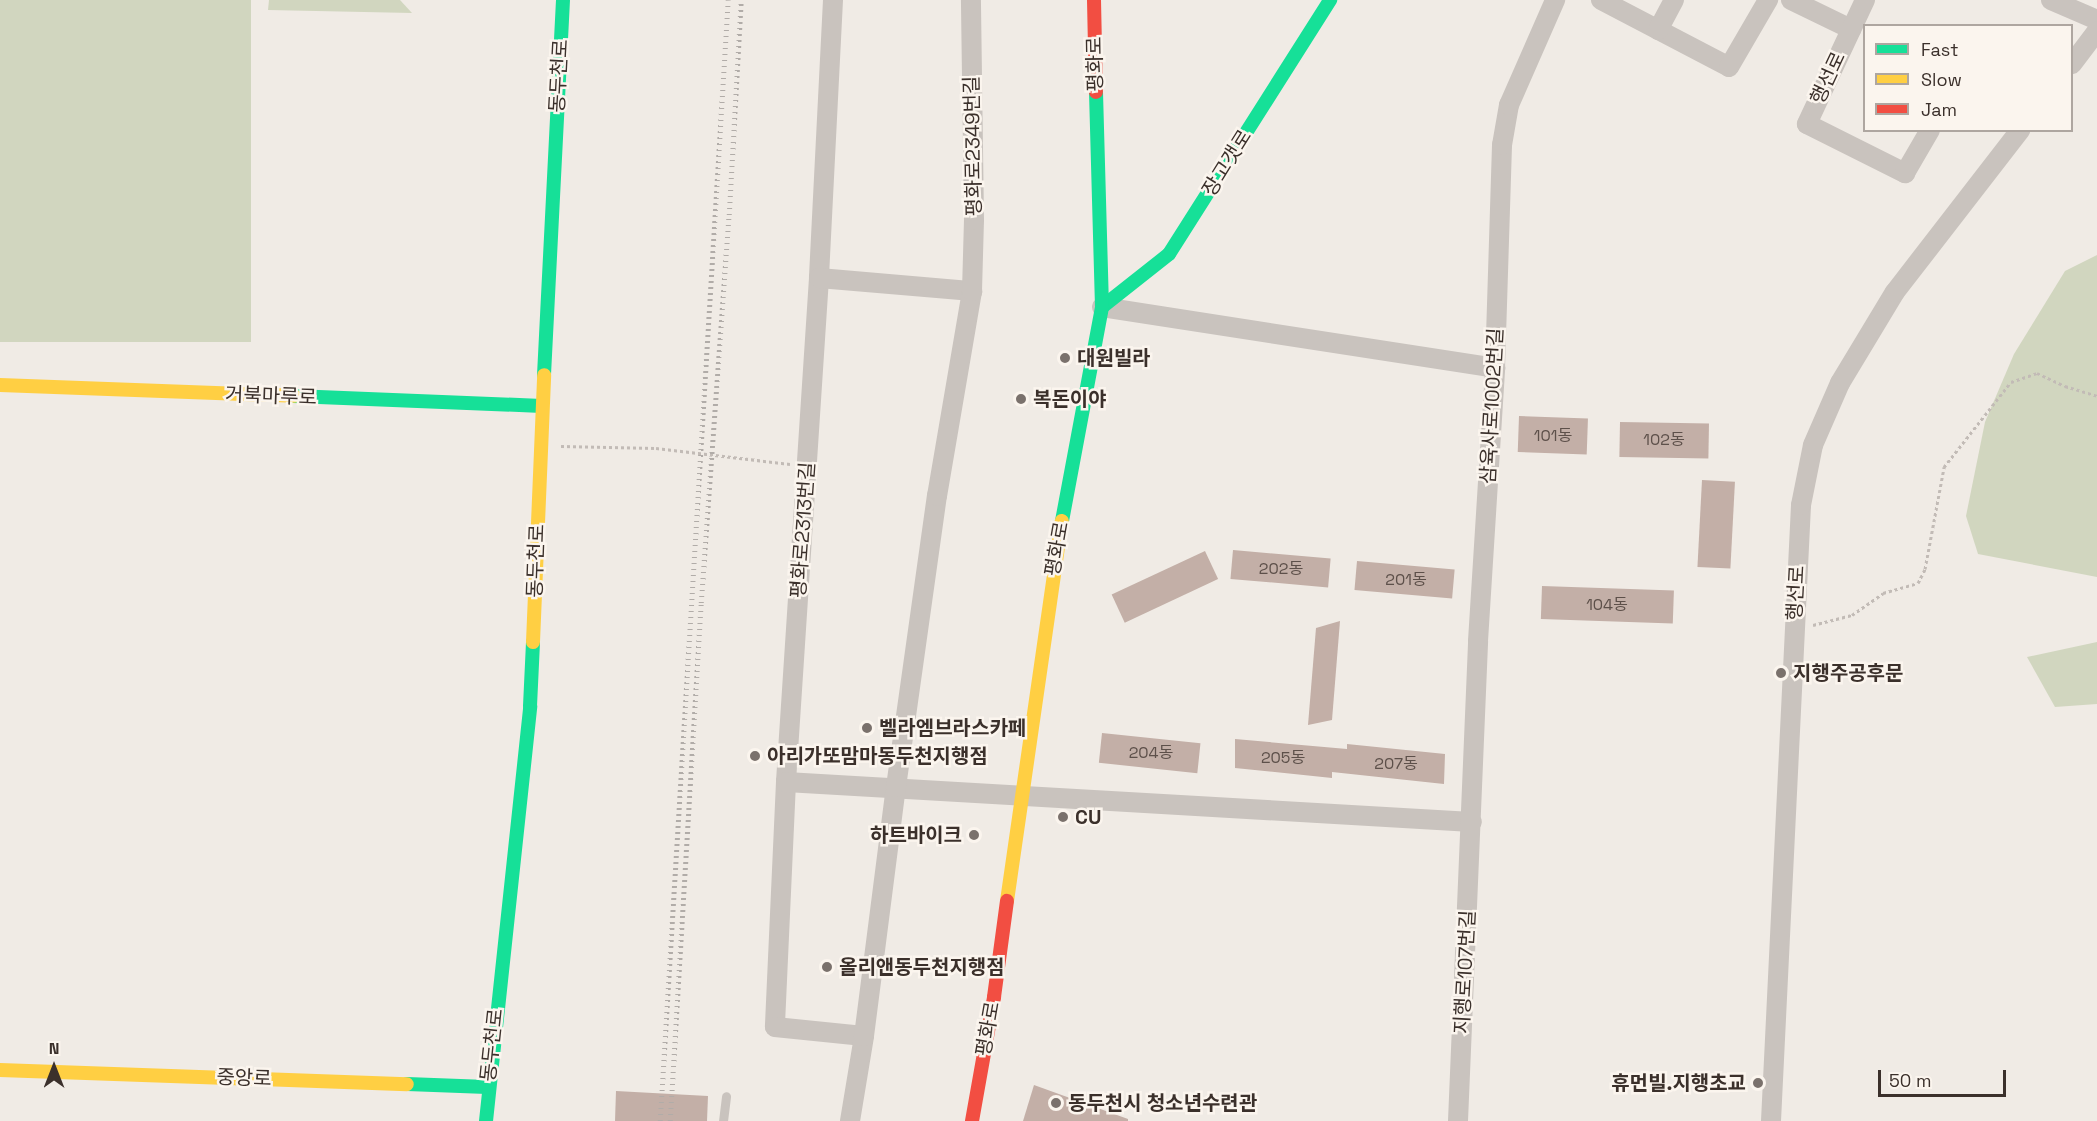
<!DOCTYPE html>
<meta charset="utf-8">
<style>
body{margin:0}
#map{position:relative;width:2097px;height:1121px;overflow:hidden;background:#f0ebe5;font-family:"Space Grotesk","Noto Sans KR",sans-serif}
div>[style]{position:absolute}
.green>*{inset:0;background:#d1d6bf;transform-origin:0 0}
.building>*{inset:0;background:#c3afa7;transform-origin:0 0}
.path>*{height:3px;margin-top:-1.5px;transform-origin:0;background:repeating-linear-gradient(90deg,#c2bbb6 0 3px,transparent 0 6px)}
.lane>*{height:9px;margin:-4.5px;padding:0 4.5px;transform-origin:4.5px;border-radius:4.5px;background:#c9c3be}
.street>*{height:20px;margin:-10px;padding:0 10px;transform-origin:10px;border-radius:10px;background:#c9c3be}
.fast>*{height:14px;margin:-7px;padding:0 7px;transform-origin:7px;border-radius:7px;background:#16e098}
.slow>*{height:14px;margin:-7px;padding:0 7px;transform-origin:7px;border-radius:7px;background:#ffcf43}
.jam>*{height:14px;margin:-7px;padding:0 7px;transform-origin:7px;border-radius:7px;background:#f24e42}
.rail>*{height:4.5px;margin-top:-2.25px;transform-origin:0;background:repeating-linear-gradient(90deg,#b1aca8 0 1.5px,transparent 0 6px)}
.dots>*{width:16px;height:16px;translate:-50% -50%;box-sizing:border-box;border:3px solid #fbf5ee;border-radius:50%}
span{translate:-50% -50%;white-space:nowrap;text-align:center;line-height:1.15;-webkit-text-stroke:5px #fbf5ee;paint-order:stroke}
.number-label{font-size:16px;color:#5d504a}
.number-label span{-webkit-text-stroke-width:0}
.street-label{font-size:20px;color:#3b302b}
.poi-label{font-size:20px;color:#3b302b;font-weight:700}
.left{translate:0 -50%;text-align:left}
.right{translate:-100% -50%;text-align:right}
.legend{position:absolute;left:1863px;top:24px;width:210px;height:108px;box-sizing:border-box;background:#fbf5ee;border:2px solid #aea6a0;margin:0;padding:8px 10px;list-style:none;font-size:18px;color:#3b302b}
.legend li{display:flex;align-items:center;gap:12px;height:30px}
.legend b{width:30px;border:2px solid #aea6a0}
.north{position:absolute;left:24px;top:1037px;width:60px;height:60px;-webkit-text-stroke:4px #fbf5ee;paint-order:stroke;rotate:0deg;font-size:16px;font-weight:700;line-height:24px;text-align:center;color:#3b302b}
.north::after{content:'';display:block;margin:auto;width:21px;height:27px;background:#3b302b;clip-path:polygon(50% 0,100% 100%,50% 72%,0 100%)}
.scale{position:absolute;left:1878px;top:1070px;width:128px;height:27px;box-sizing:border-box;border:3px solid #3b302b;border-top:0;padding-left:8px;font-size:18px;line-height:21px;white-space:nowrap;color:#3b302b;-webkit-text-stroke:4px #fbf5ee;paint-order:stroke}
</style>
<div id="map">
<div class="green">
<i style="left:0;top:0;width:251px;height:342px"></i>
<i style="clip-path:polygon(269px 0,400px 0,412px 13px,268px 10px)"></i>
<i style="clip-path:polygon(2097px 255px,2097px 577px,1978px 554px,1966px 516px,1985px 422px,2014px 354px,2065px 271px)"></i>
<i style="clip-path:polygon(2097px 642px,2097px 704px,2055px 707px,2027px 657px)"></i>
</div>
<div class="building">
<i style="left:1519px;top:416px;width:69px;height:36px;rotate:2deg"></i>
<i style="left:1620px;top:422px;width:89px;height:35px;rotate:1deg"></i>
<i style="left:1702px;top:480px;width:33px;height:87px;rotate:3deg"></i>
<i style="left:1233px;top:550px;width:98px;height:29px;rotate:5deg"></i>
<i style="left:1205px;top:551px;width:31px;height:103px;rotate:65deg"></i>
<i style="left:1357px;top:561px;width:98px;height:29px;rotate:5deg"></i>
<i style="left:1542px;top:586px;width:132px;height:33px;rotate:2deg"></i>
<i style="clip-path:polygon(1340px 621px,1332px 720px,1308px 725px,1316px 628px)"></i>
<i style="left:1102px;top:733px;width:99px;height:30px;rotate:6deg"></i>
<i style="clip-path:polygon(1235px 739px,1347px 749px,1347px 744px,1445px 754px,1444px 784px,1332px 772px,1332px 778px,1235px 768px)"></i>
<i style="clip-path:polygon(1034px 1085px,1128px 1119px,1128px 1121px,1023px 1121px)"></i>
<i style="clip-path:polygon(616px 1091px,708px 1096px,707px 1121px,615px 1121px)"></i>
</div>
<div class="path">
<i style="left:561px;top:446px;width:95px;rotate:1.2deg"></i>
<i style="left:656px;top:448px;width:135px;rotate:6.8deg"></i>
<i style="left:1813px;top:625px;width:40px;rotate:-14.4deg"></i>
<i style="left:1852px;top:615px;width:38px;rotate:-35deg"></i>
<i style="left:1883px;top:593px;width:36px;rotate:-16deg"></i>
<i style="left:1918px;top:583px;width:16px;rotate:-63deg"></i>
<i style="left:1925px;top:569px;width:104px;rotate:-79.4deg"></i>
<i style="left:1944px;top:467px;width:108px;rotate:-51.8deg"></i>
<i style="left:2011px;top:382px;width:28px;rotate:-19deg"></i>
<i style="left:2037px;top:373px;width:31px;rotate:25deg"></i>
<i style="left:2065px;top:386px;width:34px;rotate:17deg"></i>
</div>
<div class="lane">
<i style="left:723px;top:1121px;width:25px;rotate:-83deg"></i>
</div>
<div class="street">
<i style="left:833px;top:0;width:278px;rotate:92.9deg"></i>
<i style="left:819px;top:278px;width:505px;rotate:93.75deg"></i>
<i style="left:786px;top:782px;width:245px;rotate:92.6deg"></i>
<i style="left:775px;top:1027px;width:89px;rotate:5.8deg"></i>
<i style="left:1601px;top:0;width:144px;rotate:27.6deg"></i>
<i style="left:1729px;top:67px;width:78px;rotate:-59.8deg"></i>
<i style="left:1791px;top:0;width:67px;rotate:25.8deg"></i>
<i style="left:1865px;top:0;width:137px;rotate:115.1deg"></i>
<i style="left:1807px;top:124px;width:110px;rotate:26.6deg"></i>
<i style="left:1905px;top:173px;width:50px;rotate:-59.8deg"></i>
<i style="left:2051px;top:0;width:50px;rotate:23.5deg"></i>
<i style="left:1658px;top:30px;width:34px;rotate:-62deg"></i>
<i style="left:2072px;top:64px;width:41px;rotate:-52.9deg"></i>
<i style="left:819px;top:278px;width:154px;rotate:4.9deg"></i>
<i style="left:1102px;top:307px;width:398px;rotate:8.8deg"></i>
<i style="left:786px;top:782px;width:687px;rotate:3.34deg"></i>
<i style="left:850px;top:1121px;width:86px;rotate:-80.6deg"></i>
<i style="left:864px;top:1036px;width:251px;rotate:-82.7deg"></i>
<i style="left:896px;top:787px;width:294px;rotate:-82deg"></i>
<i style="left:937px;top:496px;width:208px;rotate:-80.3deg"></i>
<i style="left:972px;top:291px;width:71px;rotate:-88.4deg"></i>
<i style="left:974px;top:220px;width:220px;rotate:-90.8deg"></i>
<i style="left:1458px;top:1121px;width:480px;rotate:-87.6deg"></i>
<i style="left:1478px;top:641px;width:274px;rotate:-86.4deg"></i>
<i style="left:1495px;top:368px;width:223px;rotate:-88.2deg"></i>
<i style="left:1502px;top:145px;width:41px;rotate:-80.1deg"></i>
<i style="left:1509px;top:105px;width:115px;rotate:-66.3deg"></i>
<i style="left:1771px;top:1121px;width:617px;rotate:-87.21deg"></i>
<i style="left:1801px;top:505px;width:61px;rotate:-78.7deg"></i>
<i style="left:1813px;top:445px;width:68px;rotate:-66.5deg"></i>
<i style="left:1840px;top:383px;width:106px;rotate:-58.9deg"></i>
<i style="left:1895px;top:292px;width:205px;rotate:-52.3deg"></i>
</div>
<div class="fast">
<i style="left:1102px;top:307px;width:85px;rotate:-38.3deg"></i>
<i style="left:1169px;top:254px;width:301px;rotate:-57.6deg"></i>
<i style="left:544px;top:375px;width:375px;rotate:-87.1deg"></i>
<i style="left:294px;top:396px;width:248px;rotate:2.3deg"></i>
<i style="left:1062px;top:521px;width:218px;rotate:-79.4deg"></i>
<i style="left:1102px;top:307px;width:215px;rotate:-91.6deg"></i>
<i style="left:407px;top:1084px;width:80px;rotate:2.1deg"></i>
<i style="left:486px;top:1121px;width:417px;rotate:-83.9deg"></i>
<i style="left:530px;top:706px;width:64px;rotate:-87.3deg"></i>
</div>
<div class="slow">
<i style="left:0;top:385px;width:294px;rotate:2.1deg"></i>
<i style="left:533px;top:642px;width:267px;rotate:-87.6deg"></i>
<i style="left:1007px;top:901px;width:384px;rotate:-81.8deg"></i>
<i style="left:0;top:1070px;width:407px;rotate:2deg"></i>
</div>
<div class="jam">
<i style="left:1094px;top:0;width:92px;rotate:88.8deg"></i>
<i style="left:972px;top:1121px;width:126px;rotate:-79.9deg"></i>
<i style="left:994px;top:997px;width:97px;rotate:-82.3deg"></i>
</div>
<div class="rail">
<i style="left:660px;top:1121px;width:1123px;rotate:-86.53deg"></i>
<i style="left:670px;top:1121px;width:519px;rotate:-86.58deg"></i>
<i style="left:701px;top:603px;width:389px;rotate:-85.9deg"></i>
<i style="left:729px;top:215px;width:215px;rotate:-86.8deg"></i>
</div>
<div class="dots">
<i style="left:1065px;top:358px;background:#7a716c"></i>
<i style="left:1021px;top:399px;background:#7a716c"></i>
<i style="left:1781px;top:673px;background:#7a716c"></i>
<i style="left:867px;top:728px;background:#7a716c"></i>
<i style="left:755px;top:756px;background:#7a716c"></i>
<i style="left:1063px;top:817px;background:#7a716c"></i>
<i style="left:974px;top:835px;background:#7a716c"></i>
<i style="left:827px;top:967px;background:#7a716c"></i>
<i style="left:1758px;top:1083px;background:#7a716c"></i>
<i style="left:1056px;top:1103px;background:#7a716c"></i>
</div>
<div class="number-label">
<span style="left:1553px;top:436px">101동</span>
<span style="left:1664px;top:440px">102동</span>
<span style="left:1281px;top:569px">202동</span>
<span style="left:1406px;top:580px">201동</span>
<span style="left:1607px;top:605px">104동</span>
<span style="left:1151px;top:753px">204동</span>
<span style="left:1283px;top:758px">205동</span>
<span style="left:1396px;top:764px">207동</span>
</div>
<div class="street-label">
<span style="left:1095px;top:64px;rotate:-91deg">평화로</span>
<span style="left:559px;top:76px;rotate:-87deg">동두천로</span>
<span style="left:1828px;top:78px;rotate:-65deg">행선로</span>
<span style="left:973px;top:146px;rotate:-91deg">평화로2349번길</span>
<span style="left:1227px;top:163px;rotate:-58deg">장고갯로</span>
<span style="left:271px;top:396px;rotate:2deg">거북마루로</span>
<span style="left:1492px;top:406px;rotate:-87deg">삼육사로1002번길</span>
<span style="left:803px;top:530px;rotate:-86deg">평화로2313번길</span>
<span style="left:1057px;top:549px;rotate:-80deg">평화로</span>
<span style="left:536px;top:561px;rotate:-88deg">동두천로</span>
<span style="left:1796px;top:593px;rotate:-87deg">행선로</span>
<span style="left:1465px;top:972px;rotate:-87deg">지행로107번길</span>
<span style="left:988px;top:1029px;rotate:-80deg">평화로</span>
<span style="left:492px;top:1045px;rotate:-84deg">동두천로</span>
<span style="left:244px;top:1078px;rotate:2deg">중앙로</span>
</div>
<div class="poi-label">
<span class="left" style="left:1077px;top:358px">대원빌라</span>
<span class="left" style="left:1033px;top:399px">복돈이야</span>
<span class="left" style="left:1793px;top:673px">지행주공후문</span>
<span class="left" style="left:879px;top:728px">벨라엠브라스카페</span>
<span class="left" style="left:767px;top:756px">아리가또맘마동두천지행점</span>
<span class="left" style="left:1075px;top:817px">CU</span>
<span class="right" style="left:962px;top:835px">하트바이크</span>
<span class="left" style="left:839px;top:967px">올리앤동두천지행점</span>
<span class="right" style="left:1746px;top:1083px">휴먼빌.지행초교</span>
<span class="left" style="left:1068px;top:1103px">동두천시 청소년수련관</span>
</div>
<ul class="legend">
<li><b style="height:8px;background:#16e098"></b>Fast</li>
<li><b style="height:8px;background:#ffcf43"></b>Slow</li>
<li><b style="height:8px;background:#f24e42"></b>Jam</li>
</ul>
<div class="north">N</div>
<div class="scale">50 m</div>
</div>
